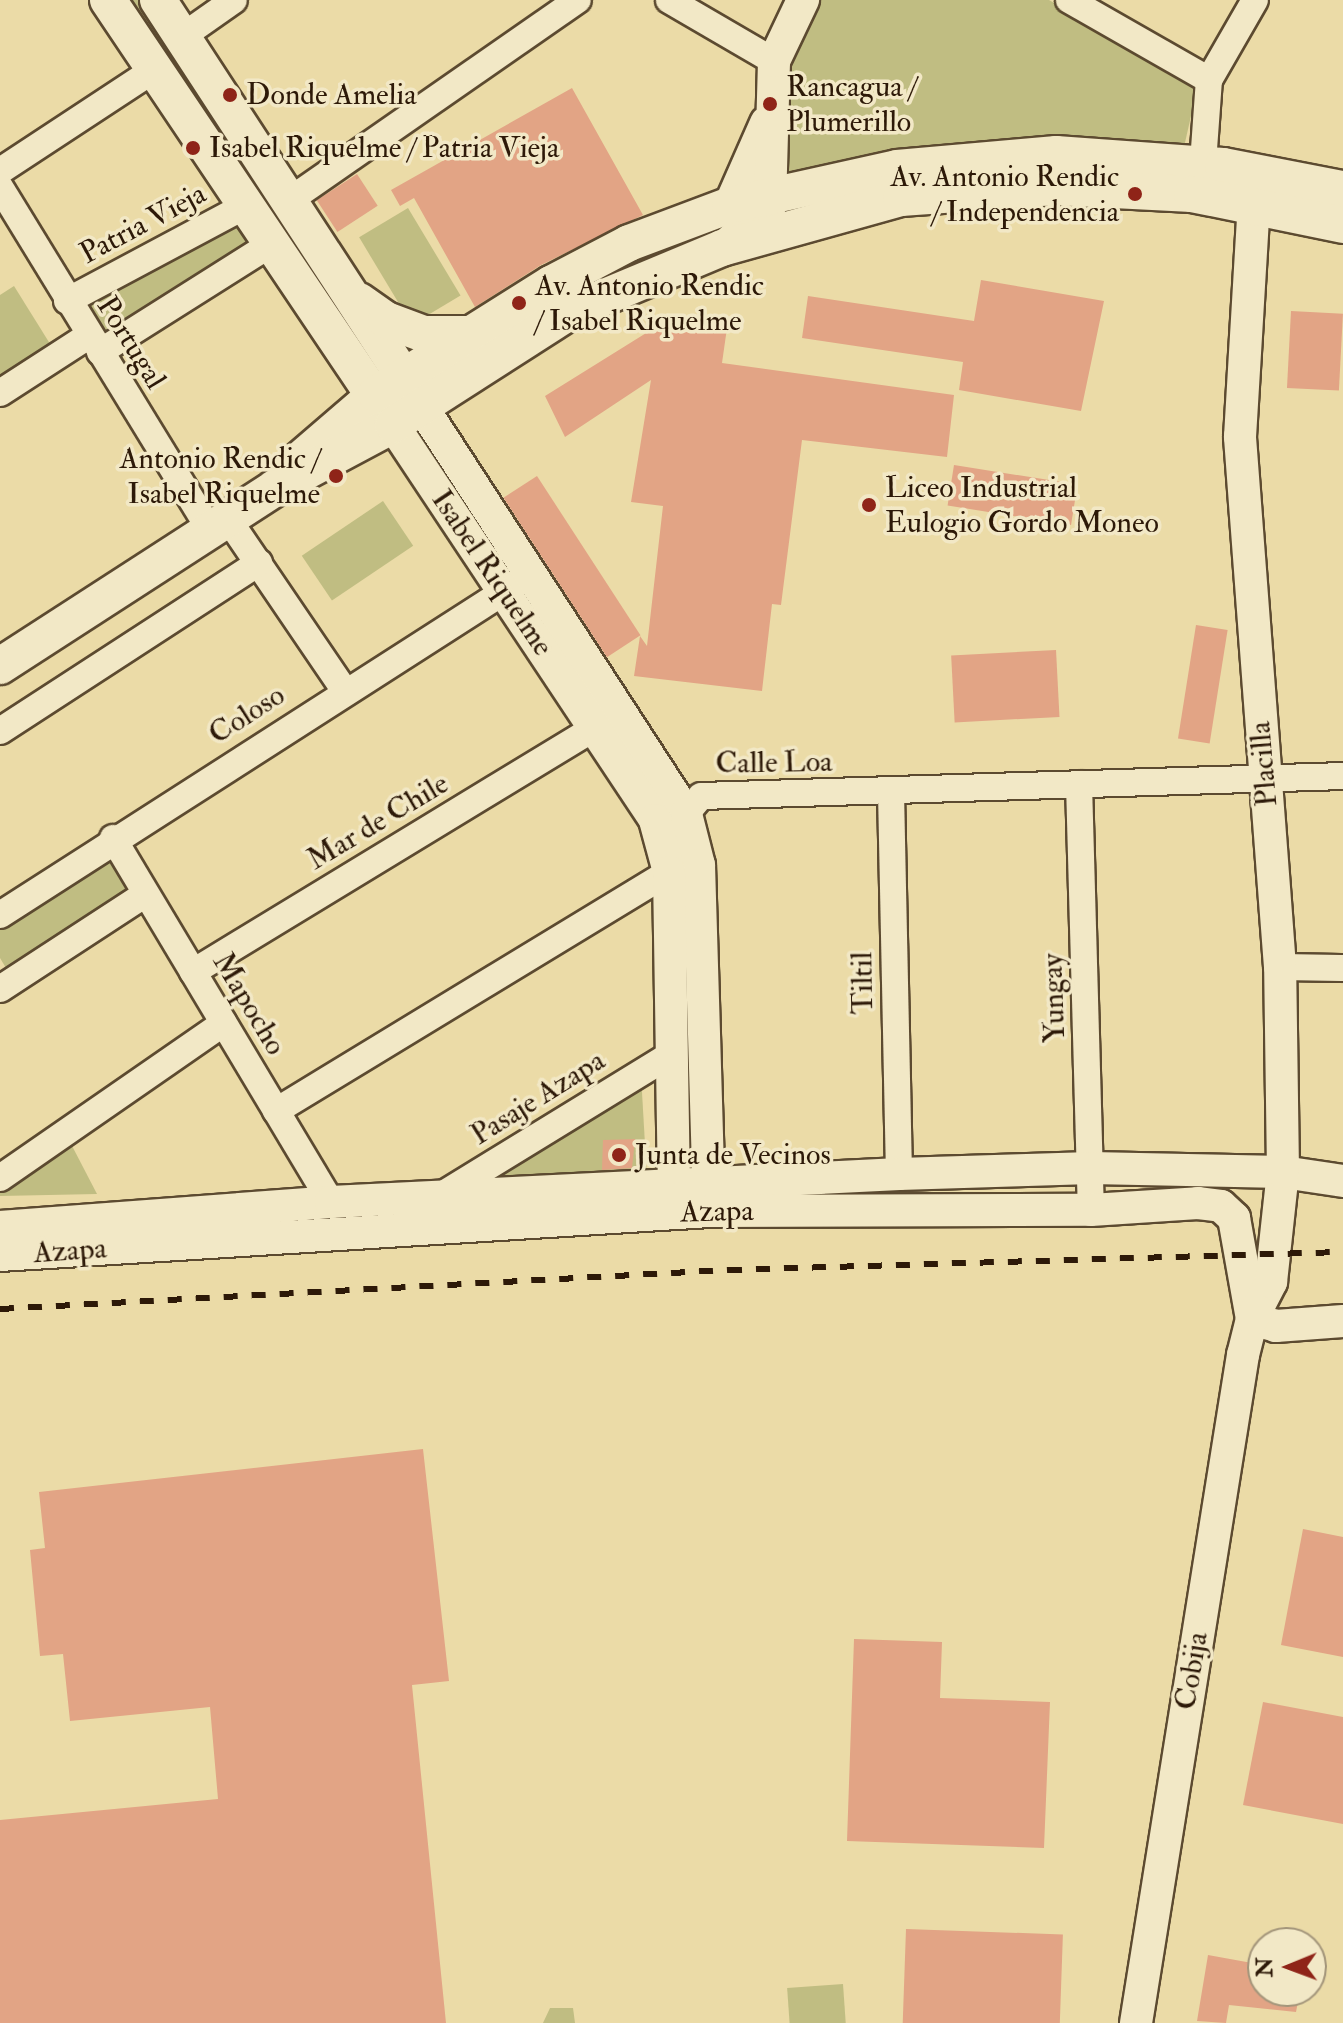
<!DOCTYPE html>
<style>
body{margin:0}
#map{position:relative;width:1343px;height:2023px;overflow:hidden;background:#ebdba7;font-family:"IM FELL Double Pica",serif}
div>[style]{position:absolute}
.green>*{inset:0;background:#c0bd82;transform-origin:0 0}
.building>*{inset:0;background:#e2a485;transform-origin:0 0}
.roads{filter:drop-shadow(2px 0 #5c4a30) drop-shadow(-2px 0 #5c4a30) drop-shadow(0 2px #5c4a30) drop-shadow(0 -2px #5c4a30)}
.minor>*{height:26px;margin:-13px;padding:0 13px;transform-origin:13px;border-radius:13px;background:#f2e8c6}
.tertiary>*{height:32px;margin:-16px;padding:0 16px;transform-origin:16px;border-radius:16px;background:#f2e8c6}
.secondary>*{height:36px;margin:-18px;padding:0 18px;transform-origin:18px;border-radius:18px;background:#f2e8c6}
.rail>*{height:6px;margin-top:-3px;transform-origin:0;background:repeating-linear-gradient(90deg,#2d1908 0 14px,transparent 0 28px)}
.dots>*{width:22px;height:22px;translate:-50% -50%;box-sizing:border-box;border:4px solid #f2e8c6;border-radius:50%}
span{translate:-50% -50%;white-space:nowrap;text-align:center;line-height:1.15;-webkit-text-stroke:7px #f2e8c6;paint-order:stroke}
.poi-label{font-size:30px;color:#2d1908}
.left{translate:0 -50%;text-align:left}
.right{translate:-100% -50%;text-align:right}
.street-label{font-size:30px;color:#2d1908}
.north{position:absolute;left:1247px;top:1927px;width:80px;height:80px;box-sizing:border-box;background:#f2e8c6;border:2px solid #a3957a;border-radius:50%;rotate:269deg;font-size:22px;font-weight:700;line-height:32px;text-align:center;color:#2d1908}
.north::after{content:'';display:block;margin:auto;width:28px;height:36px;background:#8f2418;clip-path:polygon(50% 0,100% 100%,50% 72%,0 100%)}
</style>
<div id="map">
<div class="green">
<i style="clip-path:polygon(123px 0,138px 0,291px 236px,269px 222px)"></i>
<i style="clip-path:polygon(815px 0,1049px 0,1198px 85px,1184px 147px,782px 181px,785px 64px)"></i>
<i style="left:408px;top:208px;width:102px;height:57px;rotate:59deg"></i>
<i style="clip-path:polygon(237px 217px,252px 242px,105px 344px,82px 308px)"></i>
<i style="clip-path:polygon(14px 286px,52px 347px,0 380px,0 295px)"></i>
<i style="left:383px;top:501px;width:54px;height:98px;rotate:56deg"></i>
<i style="clip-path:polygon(107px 852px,135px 891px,6px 968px,0 958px,0 923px)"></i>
<i style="clip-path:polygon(641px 1075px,647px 1179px,478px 1185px)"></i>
<i style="clip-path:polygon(70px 1142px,97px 1194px,0 1196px,0 1191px)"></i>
<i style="left:843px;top:1984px;width:39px;height:56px;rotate:86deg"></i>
<i style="clip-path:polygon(550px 2008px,573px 2008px,575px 2023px,543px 2023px)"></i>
</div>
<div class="building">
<i style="clip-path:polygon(572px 88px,643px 215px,541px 265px,475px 307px,414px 198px,400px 206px,391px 190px)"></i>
<i style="left:357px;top:174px;width:38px;height:48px;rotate:57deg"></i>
<i style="clip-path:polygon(981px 280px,1104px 301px,1081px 411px,959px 390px,963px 362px,802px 338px,808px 296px,974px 321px)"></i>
<i style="left:1291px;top:311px;width:52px;height:77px;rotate:3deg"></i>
<i style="clip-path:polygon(669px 320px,727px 328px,722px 363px,954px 395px,947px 457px,802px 440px,781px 605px,772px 604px,762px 691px,634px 676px,640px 636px,647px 646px,663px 506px,631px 502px,651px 380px,565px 437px,545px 396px,651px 330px,667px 332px)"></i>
<i style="left:954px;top:465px;width:125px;height:41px;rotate:9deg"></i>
<i style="left:537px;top:476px;width:190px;height:40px;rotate:57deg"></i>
<i style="left:1196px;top:625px;width:32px;height:115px;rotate:9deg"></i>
<i style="left:1056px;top:650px;width:67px;height:105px;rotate:87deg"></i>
<i style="clip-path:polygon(635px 1139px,632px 1168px,602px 1170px,603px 1140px)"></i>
<i style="clip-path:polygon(423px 1449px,449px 1681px,412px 1685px,446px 2023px,0 2023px,0 1820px,218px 1799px,210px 1707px,70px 1721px,63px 1654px,40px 1656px,30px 1550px,45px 1548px,39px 1492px)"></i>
<i style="clip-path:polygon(1303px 1529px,1343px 1537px,1343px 1657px,1281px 1645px)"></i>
<i style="clip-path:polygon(854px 1639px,942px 1642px,940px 1698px,1050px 1702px,1044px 1848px,847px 1841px)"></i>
<i style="clip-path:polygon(1263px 1702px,1343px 1717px,1343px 1824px,1243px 1805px)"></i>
<i style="left:906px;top:1929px;width:157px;height:95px;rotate:2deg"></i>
<i style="clip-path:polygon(1208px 1955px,1263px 1965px,1263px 1991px,1300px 1991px,1296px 2012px,1229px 2005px,1226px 2023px,1197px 2021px)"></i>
</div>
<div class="roads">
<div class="minor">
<i style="left:669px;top:0;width:121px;rotate:30.2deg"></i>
<i style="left:1069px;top:0;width:161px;rotate:29.7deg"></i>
<i style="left:183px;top:36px;width:62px;rotate:-35.2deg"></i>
<i style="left:1203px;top:163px;width:83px;rotate:-85.9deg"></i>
<i style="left:1209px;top:80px;width:92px;rotate:-60.1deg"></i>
<i style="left:0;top:171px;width:184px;rotate:-33.3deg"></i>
<i style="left:0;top:187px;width:404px;rotate:58.5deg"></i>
<i style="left:287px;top:202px;width:354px;rotate:-34.8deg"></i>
<i style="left:67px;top:301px;width:206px;rotate:-28.1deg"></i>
<i style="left:100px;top:352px;width:206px;rotate:-32.3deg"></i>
<i style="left:0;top:393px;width:105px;rotate:-32.9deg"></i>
<i style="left:228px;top:519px;width:208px;rotate:55.8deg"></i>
<i style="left:0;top:731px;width:309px;rotate:-33deg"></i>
<i style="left:1079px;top:784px;width:426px;rotate:88.4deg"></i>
<i style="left:891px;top:792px;width:382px;rotate:88.8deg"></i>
<i style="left:113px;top:838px;width:424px;rotate:59.1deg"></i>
<i style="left:0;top:915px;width:617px;rotate:-32.68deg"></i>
<i style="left:1280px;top:967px;width:63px;rotate:0.9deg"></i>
<i style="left:193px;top:972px;width:472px;rotate:-31.3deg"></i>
<i style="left:0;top:989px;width:174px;rotate:-33.1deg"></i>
<i style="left:276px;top:1111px;width:460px;rotate:-31.3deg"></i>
<i style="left:669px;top:872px;width:60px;rotate:-73.7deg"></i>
<i style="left:686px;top:814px;width:23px;rotate:-50deg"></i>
<i style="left:701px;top:796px;width:642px;rotate:-1.78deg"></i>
<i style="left:0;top:1178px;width:272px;rotate:-34.7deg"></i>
<i style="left:440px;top:1196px;width:272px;rotate:-31.5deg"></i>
</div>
<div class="tertiary">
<i style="left:730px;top:205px;width:90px;rotate:-66.3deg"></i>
<i style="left:725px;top:246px;width:61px;rotate:-42.3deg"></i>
<i style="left:770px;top:205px;width:144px;rotate:-88.4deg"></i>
<i style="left:774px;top:61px;width:68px;rotate:-64.6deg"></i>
<i style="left:422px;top:407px;width:485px;rotate:57deg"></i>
<i style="left:686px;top:814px;width:53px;rotate:75.7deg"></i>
<i style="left:699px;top:865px;width:338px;rotate:88.3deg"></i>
<i style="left:393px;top:425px;width:474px;rotate:56.4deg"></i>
<i style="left:655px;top:820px;width:54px;rotate:74.9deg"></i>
<i style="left:669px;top:872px;width:333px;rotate:89.1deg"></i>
<i style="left:0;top:1227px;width:332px;rotate:-4.3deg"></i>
<i style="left:331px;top:1202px;width:569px;rotate:-2.82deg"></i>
<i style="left:899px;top:1174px;width:192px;rotate:-1.8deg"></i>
<i style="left:1091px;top:1168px;width:192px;rotate:1.2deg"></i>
<i style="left:1283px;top:1172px;width:61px;rotate:8.5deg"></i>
<i style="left:0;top:1255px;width:711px;rotate:-3.55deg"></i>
<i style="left:710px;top:1211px;width:381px;rotate:-0.2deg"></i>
<i style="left:1091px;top:1210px;width:107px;rotate:-3.7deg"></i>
<i style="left:1198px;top:1203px;width:23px;rotate:7deg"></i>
<i style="left:1221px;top:1206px;width:18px;rotate:43deg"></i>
<i style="left:1234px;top:1218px;width:103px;rotate:79.9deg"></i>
<i style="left:1252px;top:1319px;width:25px;rotate:16deg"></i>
<i style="left:1276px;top:1326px;width:67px;rotate:-4.3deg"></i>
<i style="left:1136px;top:2023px;width:677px;rotate:-80.9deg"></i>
<i style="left:1243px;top:1355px;width:37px;rotate:-76deg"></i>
<i style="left:1252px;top:1319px;width:42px;rotate:-62.8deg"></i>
<i style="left:1271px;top:1282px;width:111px;rotate:-83.8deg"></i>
<i style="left:1283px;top:1172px;width:205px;rotate:-90.8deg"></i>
<i style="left:1280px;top:967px;width:532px;rotate:-94.32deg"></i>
<i style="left:1240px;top:437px;width:233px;rotate:-86.6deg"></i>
</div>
<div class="secondary">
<i style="left:108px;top:0;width:498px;rotate:56.1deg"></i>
<i style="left:158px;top:0;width:475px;rotate:56.9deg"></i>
<i style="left:359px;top:301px;width:33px;rotate:35deg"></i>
<i style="left:386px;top:320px;width:40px;rotate:20.2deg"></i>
<i style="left:424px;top:334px;width:45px"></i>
<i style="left:295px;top:464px;width:107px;rotate:-40.8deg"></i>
<i style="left:376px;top:394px;width:207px;rotate:-32.2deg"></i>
<i style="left:551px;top:284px;width:88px;rotate:-27.7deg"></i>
<i style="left:629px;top:243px;width:108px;rotate:-20.6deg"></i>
<i style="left:730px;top:205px;width:171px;rotate:-12.5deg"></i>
<i style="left:897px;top:168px;width:160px;rotate:-5deg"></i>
<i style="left:1056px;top:154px;width:167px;rotate:4.1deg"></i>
<i style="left:1223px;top:166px;width:122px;rotate:10.9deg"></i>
<i style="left:0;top:666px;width:328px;rotate:-32.9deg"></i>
<i style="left:275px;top:488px;width:134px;rotate:-28.1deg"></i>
<i style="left:393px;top:425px;width:209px;rotate:-32.7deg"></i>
<i style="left:569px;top:312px;width:166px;rotate:-22.7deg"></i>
<i style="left:722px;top:248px;width:186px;rotate:-15.6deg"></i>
<i style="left:901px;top:198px;width:154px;rotate:-4.1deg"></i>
<i style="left:1055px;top:187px;width:137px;rotate:2.9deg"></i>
<i style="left:1192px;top:194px;width:154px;rotate:11.6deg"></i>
</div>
</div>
<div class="rail">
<i style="left:0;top:1309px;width:729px;rotate:-3.07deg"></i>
<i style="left:728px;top:1270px;width:615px;rotate:-1.68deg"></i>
</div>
<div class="dots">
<i style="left:230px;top:95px;background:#8f2418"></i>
<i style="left:770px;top:104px;background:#8f2418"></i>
<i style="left:193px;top:148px;background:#8f2418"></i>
<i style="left:1135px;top:194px;background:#8f2418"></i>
<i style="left:519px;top:303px;background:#8f2418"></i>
<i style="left:336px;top:476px;background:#8f2418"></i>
<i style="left:869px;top:505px;background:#8f2418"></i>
<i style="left:619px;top:1155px;background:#8f2418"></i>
</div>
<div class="poi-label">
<span class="left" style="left:786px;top:104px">Rancagua /<br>Plumerillo</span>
<span class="left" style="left:246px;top:95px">Donde Amelia</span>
<span class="left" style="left:209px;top:148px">Isabel Riquelme / Patria Vieja</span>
<span class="right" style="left:1119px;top:194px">Av. Antonio Rendic<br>/ Independencia</span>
<span class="left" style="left:535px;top:303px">Av. Antonio Rendic<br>/ Isabel Riquelme</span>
<span class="right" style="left:320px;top:476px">Antonio Rendic /<br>Isabel Riquelme</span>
<span class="left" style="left:885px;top:505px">Liceo Industrial<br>Eulogio Gordo Moneo</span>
<span class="left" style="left:635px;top:1155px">Junta de Vecinos</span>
</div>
<div class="street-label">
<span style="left:143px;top:224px;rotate:-28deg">Patria Vieja</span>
<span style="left:131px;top:343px;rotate:58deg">Portugal</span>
<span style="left:492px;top:573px;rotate:56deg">Isabel Riquelme</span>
<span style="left:247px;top:715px;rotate:-33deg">Coloso</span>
<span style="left:774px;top:763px;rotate:-1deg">Calle Loa</span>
<span style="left:1264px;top:764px;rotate:-95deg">Placilla</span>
<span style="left:378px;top:822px;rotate:-31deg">Mar de Chile</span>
<span style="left:863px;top:983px;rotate:-91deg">Tiltil</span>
<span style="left:1054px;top:998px;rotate:-92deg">Yungay</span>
<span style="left:249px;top:1004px;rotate:59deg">Mapocho</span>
<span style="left:538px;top:1098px;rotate:-32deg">Pasaje Azapa</span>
<span style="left:717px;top:1212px;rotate:-1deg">Azapa</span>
<span style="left:70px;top:1251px;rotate:-4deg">Azapa</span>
<span style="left:1192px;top:1671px;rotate:-81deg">Cobija</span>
</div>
<div class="north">N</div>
</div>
